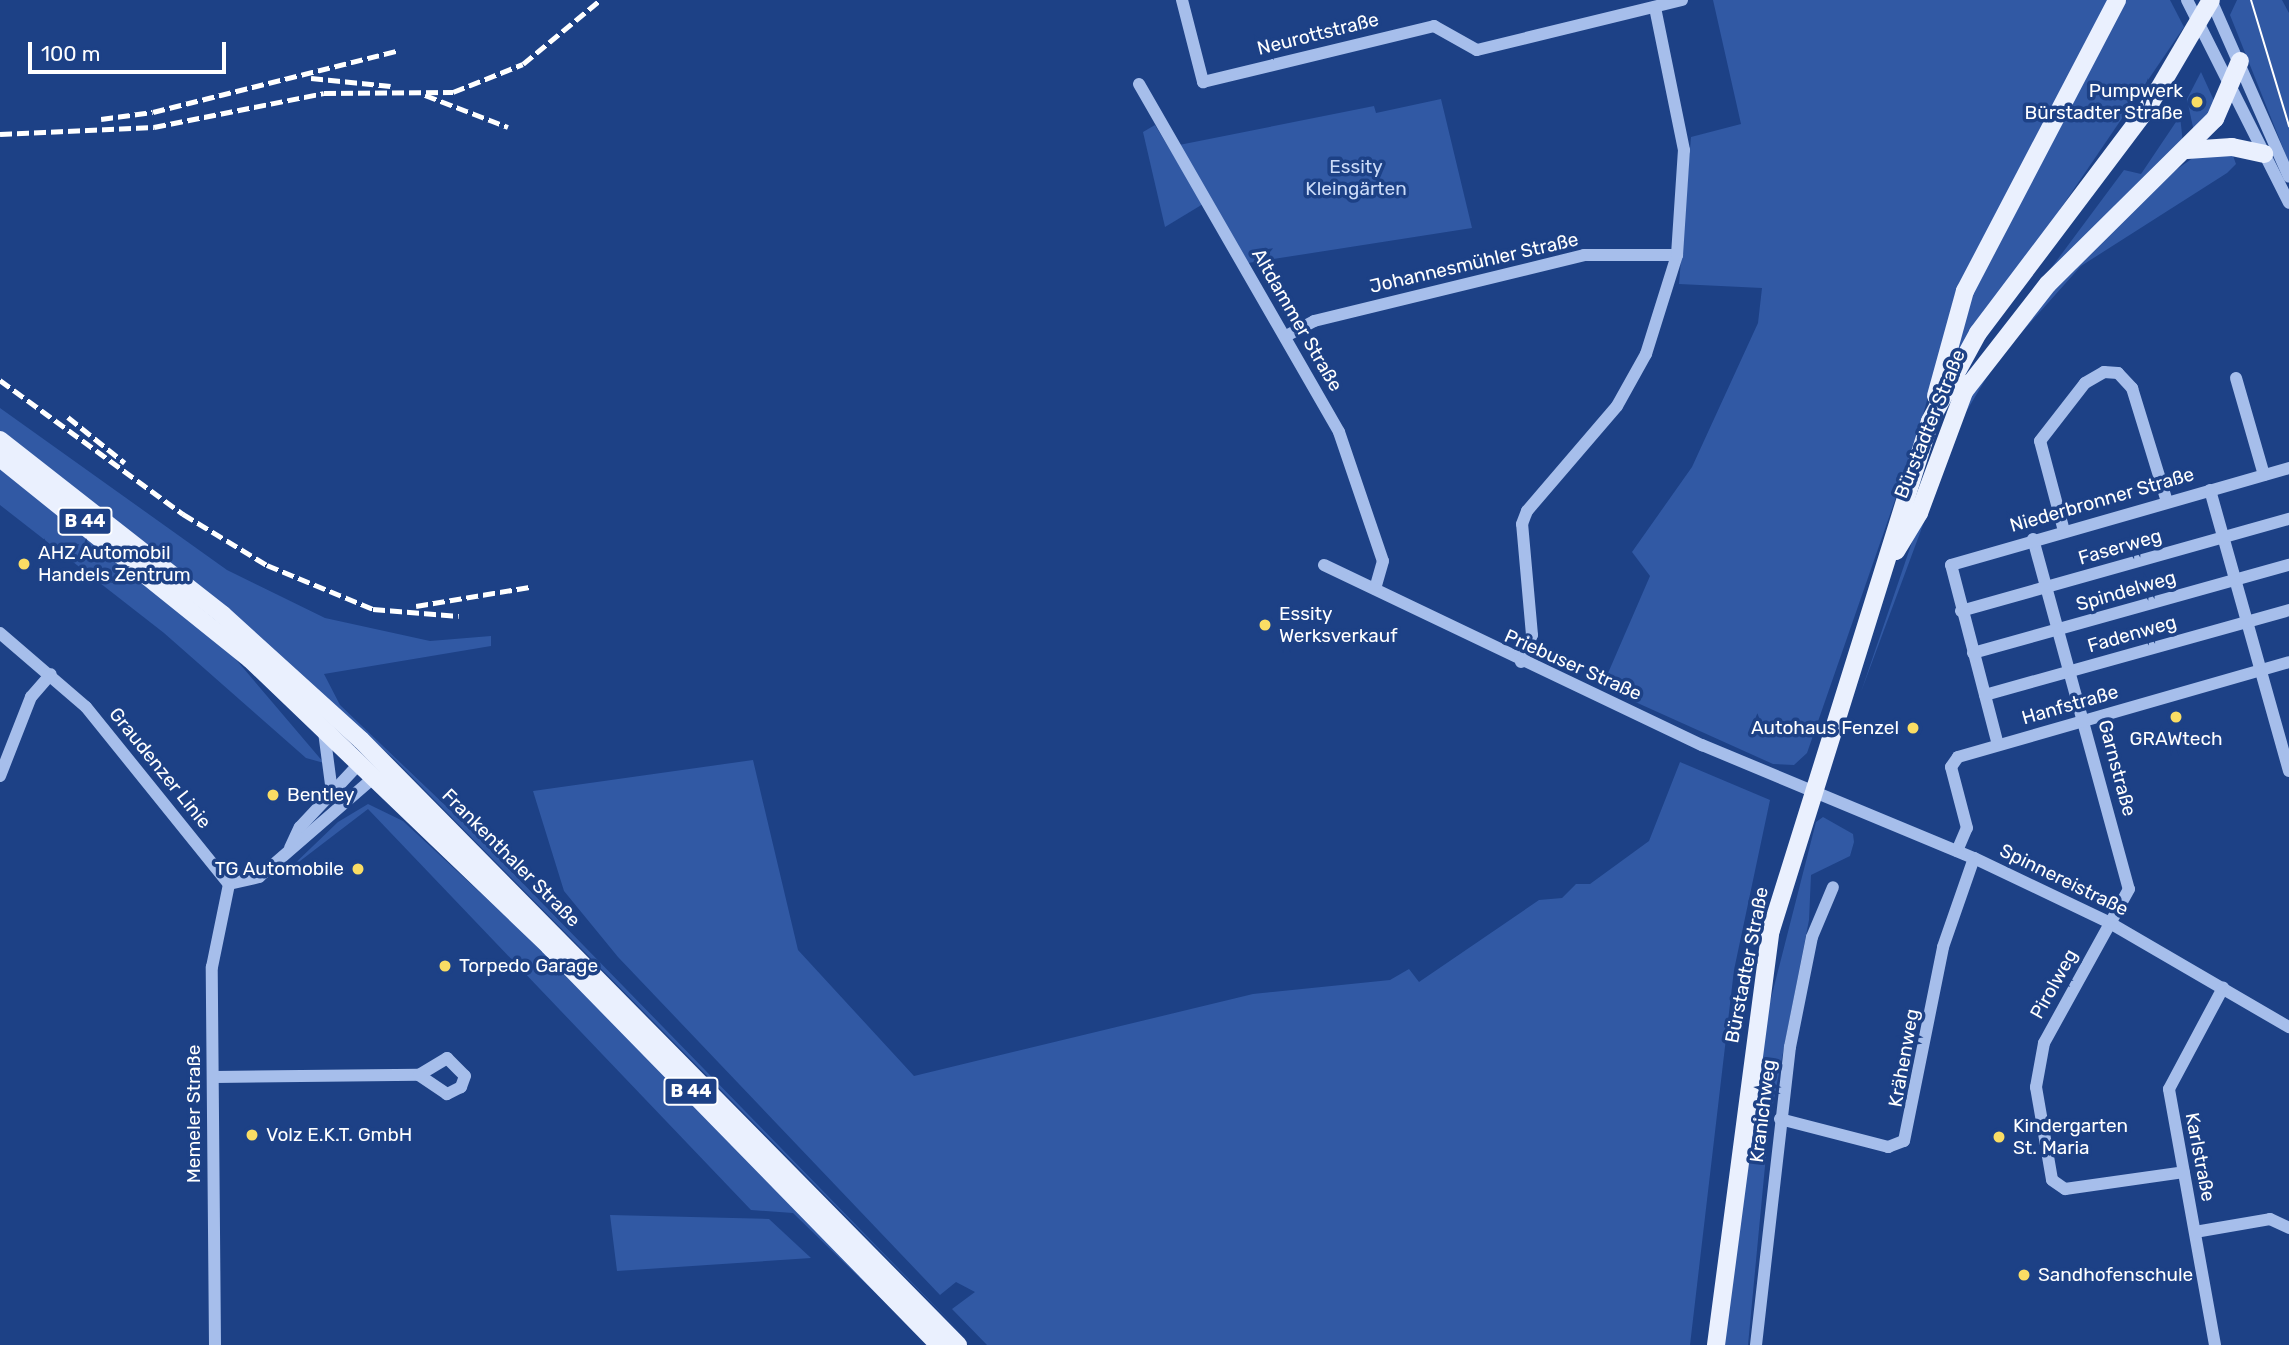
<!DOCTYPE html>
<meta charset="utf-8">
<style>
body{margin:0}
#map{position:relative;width:2289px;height:1345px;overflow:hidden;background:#1d4186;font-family:Rubik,sans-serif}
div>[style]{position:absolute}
.green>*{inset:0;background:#3159a4}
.minor>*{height:12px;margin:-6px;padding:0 6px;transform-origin:6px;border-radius:6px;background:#a6beeb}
.major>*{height:18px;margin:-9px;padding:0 9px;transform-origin:9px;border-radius:9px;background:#eaf0fe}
.tram>*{height:2px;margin:-1px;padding:0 1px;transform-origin:1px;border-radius:1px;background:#fff}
.rail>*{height:4.5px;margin-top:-2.25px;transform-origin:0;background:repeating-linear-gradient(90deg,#fff 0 12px,transparent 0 17px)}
.major-bridge>*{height:18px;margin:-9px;padding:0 9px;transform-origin:9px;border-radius:9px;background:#eaf0fe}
.dots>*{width:19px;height:19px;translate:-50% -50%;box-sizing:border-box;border:4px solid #1d4186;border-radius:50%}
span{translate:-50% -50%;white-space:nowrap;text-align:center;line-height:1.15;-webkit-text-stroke:7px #1d4186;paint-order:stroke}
.shield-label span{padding:2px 5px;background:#1d4186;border:2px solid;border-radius:5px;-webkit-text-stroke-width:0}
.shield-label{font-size:18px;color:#fff;font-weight:700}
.street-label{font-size:19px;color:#fff}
.poi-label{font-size:19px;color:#fff}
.right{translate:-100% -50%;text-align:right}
.left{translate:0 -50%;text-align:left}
.park-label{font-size:19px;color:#cbdbf8}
.scale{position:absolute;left:28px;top:42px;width:198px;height:32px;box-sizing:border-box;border:4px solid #fff;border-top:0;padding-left:9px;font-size:21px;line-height:24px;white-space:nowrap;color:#fff;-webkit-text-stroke:5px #1d4186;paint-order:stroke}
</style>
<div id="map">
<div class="green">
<i style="clip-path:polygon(1713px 0,2108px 0,1955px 294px,1918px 434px,1807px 753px,1794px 765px,1773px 764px,1602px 687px,1650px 576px,1632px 552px,1692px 467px,1758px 323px,1762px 288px,1679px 284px,1691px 137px,1741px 124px)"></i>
<i style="clip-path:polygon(2124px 0,2170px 0,2184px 27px,1945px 379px,1976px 281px)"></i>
<i style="clip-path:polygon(2237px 0,2282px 0,2289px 13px,2289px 163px,2230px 15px)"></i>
<i style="clip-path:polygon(2201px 72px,2216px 105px,2194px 132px,2187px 99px)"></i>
<i style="clip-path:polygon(1441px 99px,1472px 228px,1248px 263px,1179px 145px,1374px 106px,1376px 113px)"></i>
<i style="clip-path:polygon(2180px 116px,2183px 143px,2040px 283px,2124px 170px,2141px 174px)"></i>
<i style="clip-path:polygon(1155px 125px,1203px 204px,1165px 227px,1143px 132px)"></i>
<i style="clip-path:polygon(2232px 153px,2236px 164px,2227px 173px,2081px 266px,1997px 360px,1963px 417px,1861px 692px,1942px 454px,1966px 404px,2031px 308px,2173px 172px,2197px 155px)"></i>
<i style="clip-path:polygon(0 408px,227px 570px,325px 618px,430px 641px,491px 636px,491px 646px,324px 674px,340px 705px,471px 830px,973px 1345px,394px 759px,213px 598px,0 431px)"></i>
<i style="clip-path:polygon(0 469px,227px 649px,324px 763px,306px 758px,164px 633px,0 505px)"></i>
<i style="clip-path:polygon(753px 760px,798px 950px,914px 1076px,1253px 994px,1390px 980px,1409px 969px,1419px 982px,1539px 900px,1562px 898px,1576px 884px,1590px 884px,1649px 841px,1680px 762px,1770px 800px,1734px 970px,1690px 1345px,987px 1345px,952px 1309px,975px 1292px,956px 1282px,940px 1295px,618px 957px,564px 891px,533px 791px)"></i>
<i style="clip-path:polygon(368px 804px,403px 821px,543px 951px,929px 1345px,793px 1213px,751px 1210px,368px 809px,287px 871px,338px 822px)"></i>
<i style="clip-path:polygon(1823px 817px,1853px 834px,1854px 842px,1850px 856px,1811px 875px,1809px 920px,1769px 1124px,1748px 1345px,1724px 1345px,1766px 1018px,1816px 822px)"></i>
<i style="clip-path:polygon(610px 1215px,769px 1219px,811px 1258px,617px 1271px)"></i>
</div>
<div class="minor">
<i style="left:1182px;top:0;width:85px;rotate:75.6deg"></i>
<i style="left:1203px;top:82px;width:238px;rotate:-13.6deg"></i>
<i style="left:1434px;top:26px;width:49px;rotate:29.2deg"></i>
<i style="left:1477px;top:50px;width:211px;rotate:-13.7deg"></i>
<i style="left:2187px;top:0;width:227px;rotate:63.3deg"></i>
<i style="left:2211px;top:0;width:193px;rotate:66.2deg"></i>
<i style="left:1139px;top:84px;width:401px;rotate:60.1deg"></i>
<i style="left:1339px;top:432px;width:136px;rotate:71.2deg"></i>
<i style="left:1383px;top:561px;width:29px;rotate:106deg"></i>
<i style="left:1286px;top:336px;width:32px;rotate:-28deg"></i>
<i style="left:1314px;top:321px;width:278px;rotate:-13.7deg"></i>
<i style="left:1584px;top:255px;width:93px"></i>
<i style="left:2236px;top:378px;width:101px;rotate:73.9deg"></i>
<i style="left:2210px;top:490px;width:292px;rotate:74.3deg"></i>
<i style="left:2064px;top:531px;width:93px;rotate:-104.9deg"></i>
<i style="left:2040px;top:441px;width:73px;rotate:-52.2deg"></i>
<i style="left:2085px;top:383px;width:22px;rotate:-30deg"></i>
<i style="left:2104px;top:372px;width:14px;rotate:4deg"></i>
<i style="left:2118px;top:373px;width:21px;rotate:47deg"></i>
<i style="left:2132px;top:388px;width:119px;rotate:72.9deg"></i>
<i style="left:2033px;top:539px;width:363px;rotate:74.7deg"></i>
<i style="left:2129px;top:889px;width:176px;rotate:118.9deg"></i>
<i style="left:2044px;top:1043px;width:45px;rotate:100.3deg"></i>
<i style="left:2036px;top:1087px;width:94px;rotate:80.2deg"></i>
<i style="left:2052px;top:1180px;width:16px;rotate:35deg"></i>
<i style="left:2065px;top:1189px;width:120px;rotate:-8.1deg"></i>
<i style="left:1324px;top:565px;width:419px;rotate:25.5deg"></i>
<i style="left:1702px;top:745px;width:295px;rotate:22.6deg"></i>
<i style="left:1974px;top:858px;width:151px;rotate:25.5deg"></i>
<i style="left:2110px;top:923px;width:207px;rotate:30.2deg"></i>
<i style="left:1961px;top:611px;width:341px;rotate:-15.7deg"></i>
<i style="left:0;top:633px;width:113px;rotate:40.7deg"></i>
<i style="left:86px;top:707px;width:228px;rotate:51.1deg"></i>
<i style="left:229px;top:884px;width:31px;rotate:-13deg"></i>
<i style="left:259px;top:877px;width:150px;rotate:-40.9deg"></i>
<i style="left:1973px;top:653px;width:328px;rotate:-15.6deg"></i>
<i style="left:1521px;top:662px;width:29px;rotate:-68deg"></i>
<i style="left:1532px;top:635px;width:111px;rotate:-95.1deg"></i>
<i style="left:1522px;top:524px;width:14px;rotate:-69deg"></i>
<i style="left:1527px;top:511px;width:138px;rotate:-49.4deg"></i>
<i style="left:1617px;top:406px;width:60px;rotate:-60.9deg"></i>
<i style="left:1646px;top:354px;width:104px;rotate:-72.6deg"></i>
<i style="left:1677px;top:255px;width:105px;rotate:-86.2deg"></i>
<i style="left:1684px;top:150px;width:146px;rotate:-101.5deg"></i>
<i style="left:1985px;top:695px;width:316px;rotate:-15.6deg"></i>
<i style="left:324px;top:732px;width:61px;rotate:82.4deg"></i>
<i style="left:1998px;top:745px;width:186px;rotate:-104.6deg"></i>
<i style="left:1951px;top:565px;width:352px;rotate:-16deg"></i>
<i style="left:0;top:776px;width:85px;rotate:-68.6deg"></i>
<i style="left:31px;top:697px;width:30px;rotate:-49deg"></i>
<i style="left:290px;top:848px;width:23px;rotate:-65deg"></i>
<i style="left:300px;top:827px;width:85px;rotate:-46.9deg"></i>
<i style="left:1957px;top:851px;width:25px;rotate:-67deg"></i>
<i style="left:1967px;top:828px;width:63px;rotate:-104.7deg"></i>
<i style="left:1951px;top:767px;width:12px;rotate:-55deg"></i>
<i style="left:1958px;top:757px;width:344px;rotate:-16deg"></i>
<i style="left:214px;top:1077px;width:205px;rotate:-0.6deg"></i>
<i style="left:419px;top:1075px;width:33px;rotate:-31deg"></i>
<i style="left:447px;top:1058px;width:25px;rotate:45deg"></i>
<i style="left:465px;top:1076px;width:12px;rotate:110deg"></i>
<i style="left:461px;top:1087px;width:16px;rotate:153deg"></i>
<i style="left:447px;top:1094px;width:34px;rotate:-146deg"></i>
<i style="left:1780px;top:1119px;width:112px;rotate:14.5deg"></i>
<i style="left:1888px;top:1147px;width:17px;rotate:-21deg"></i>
<i style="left:1904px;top:1141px;width:198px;rotate:-78.6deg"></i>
<i style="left:1943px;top:947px;width:94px;rotate:-70.8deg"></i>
<i style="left:2195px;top:1232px;width:76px;rotate:-9.8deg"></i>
<i style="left:2270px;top:1219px;width:21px;rotate:25deg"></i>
<i style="left:215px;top:1345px;width:378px;rotate:-90.5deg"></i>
<i style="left:212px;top:967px;width:85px;rotate:-78.4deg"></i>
<i style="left:1756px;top:1345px;width:300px;rotate:-83.5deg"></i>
<i style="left:1790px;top:1047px;width:112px;rotate:-78.7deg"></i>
<i style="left:1812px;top:937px;width:54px;rotate:-67.2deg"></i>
<i style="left:2215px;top:1345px;width:260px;rotate:-100.2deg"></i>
<i style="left:2169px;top:1089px;width:115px;rotate:-61.9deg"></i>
</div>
<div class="major">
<i style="left:2187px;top:150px;width:45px;rotate:-3.8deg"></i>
<i style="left:2232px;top:147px;width:33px;rotate:12deg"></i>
<i style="left:1963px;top:393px;width:138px;rotate:-52.1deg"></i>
<i style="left:2048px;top:284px;width:235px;rotate:-44.7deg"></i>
<i style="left:2215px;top:119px;width:63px;rotate:-66.7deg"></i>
<i style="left:1936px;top:396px;width:109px;rotate:-74.6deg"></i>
<i style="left:1965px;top:291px;width:328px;rotate:-62.4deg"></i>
<i style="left:0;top:440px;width:283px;rotate:38.1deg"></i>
<i style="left:223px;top:615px;width:186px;rotate:42.2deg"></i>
<i style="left:361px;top:740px;width:850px;rotate:45.38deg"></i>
<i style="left:0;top:458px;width:321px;rotate:38.8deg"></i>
<i style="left:250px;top:659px;width:414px;rotate:43.8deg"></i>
<i style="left:549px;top:946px;width:558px;rotate:45.65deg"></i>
<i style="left:1896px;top:551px;width:44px;rotate:-58.8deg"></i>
<i style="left:1919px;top:513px;width:138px;rotate:-69.6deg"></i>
<i style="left:1716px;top:1345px;width:419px;rotate:-82.5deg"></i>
<i style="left:1771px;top:930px;width:533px;rotate:-72.65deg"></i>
<i style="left:1930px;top:421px;width:100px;rotate:-61.4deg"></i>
<i style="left:1978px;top:333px;width:281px;rotate:-53deg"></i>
</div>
<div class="tram">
<i style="left:2251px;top:0;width:132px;rotate:73.2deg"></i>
</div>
<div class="rail">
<i style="left:311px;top:78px;width:80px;rotate:5.7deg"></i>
<i style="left:425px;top:95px;width:89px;rotate:21.1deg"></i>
<i style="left:101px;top:119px;width:52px;rotate:-7.7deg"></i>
<i style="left:153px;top:112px;width:251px;rotate:-14.1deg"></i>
<i style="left:0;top:134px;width:154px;rotate:-2.6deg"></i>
<i style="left:154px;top:127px;width:173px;rotate:-11.3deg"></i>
<i style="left:324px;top:93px;width:129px;rotate:-0.4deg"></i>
<i style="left:453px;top:92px;width:75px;rotate:-21.8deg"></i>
<i style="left:523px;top:64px;width:100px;rotate:-39.7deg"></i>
<i style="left:0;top:380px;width:227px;rotate:36.2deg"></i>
<i style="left:183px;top:514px;width:98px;rotate:31.3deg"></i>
<i style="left:267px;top:565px;width:115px;rotate:22.5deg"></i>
<i style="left:373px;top:609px;width:86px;rotate:4.7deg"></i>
<i style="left:68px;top:417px;width:73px;rotate:38.9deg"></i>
<i style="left:416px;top:606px;width:115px;rotate:-9.5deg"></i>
</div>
<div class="major-bridge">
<i style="left:2147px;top:109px;width:126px;rotate:-59.6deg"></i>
</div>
<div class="dots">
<i style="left:2197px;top:102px;background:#fadd64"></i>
<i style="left:24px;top:564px;background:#fadd64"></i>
<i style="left:1265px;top:625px;background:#fadd64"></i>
<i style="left:2176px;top:717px;background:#fadd64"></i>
<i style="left:1913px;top:728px;background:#fadd64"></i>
<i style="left:273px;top:795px;background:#fadd64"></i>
<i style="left:358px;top:869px;background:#fadd64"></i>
<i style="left:445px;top:966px;background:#fadd64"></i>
<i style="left:252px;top:1135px;background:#fadd64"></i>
<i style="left:1999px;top:1137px;background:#fadd64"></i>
<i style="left:2024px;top:1275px;background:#fadd64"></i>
</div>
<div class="shield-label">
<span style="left:85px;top:521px">B 44</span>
<span style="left:691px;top:1091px">B 44</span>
</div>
<div class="street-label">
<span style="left:1318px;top:34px;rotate:-14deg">Neurottstraße</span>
<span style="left:1474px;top:263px;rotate:-13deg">Johannesmühler Straße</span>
<span style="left:1297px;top:320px;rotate:60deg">Altdammer Straße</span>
<span style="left:1930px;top:424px;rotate:-68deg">Bürstadter Straße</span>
<span style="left:2102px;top:500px;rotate:-16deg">Niederbronner Straße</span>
<span style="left:2120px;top:547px;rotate:-16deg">Faserweg</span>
<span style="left:2126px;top:591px;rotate:-16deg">Spindelweg</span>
<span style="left:2132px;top:634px;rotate:-16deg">Fadenweg</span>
<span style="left:1573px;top:665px;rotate:24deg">Priebuser Straße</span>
<span style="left:2070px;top:705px;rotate:-16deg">Hanfstraße</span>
<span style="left:160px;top:768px;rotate:51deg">Graudenzer Linie</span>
<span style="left:2117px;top:768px;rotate:75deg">Garnstraße</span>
<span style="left:511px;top:858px;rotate:45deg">Frankenthaler Straße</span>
<span style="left:2064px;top:880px;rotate:26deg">Spinnereistraße</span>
<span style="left:1747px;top:965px;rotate:-79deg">Bürstadter Straße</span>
<span style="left:2054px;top:984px;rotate:-61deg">Pirolweg</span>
<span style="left:1904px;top:1058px;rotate:-80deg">Krähenweg</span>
<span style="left:1763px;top:1111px;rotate:-83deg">Kranichweg</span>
<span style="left:194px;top:1114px;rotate:-90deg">Memeler Straße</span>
<span style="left:2200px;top:1157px;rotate:79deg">Karlstraße</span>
</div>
<div class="poi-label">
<span class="right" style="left:2183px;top:102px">Pumpwerk<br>Bürstadter Straße</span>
<span class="left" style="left:38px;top:564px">AHZ Automobil<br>Handels Zentrum</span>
<span class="left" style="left:1279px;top:625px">Essity<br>Werksverkauf</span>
<span class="right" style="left:1899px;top:728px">Autohaus Fenzel</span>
<span style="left:2176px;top:739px">GRAWtech</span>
<span class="left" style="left:287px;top:795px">Bentley</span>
<span class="right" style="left:344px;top:869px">TG Automobile</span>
<span class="left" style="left:459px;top:966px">Torpedo Garage</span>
<span class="left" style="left:2013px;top:1137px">Kindergarten<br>St. Maria</span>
<span class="left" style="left:266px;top:1135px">Volz E.K.T. GmbH</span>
<span class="left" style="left:2038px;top:1275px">Sandhofenschule</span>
</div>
<div class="park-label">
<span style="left:1356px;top:178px">Essity<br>Kleingärten</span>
</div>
<div class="scale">100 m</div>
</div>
